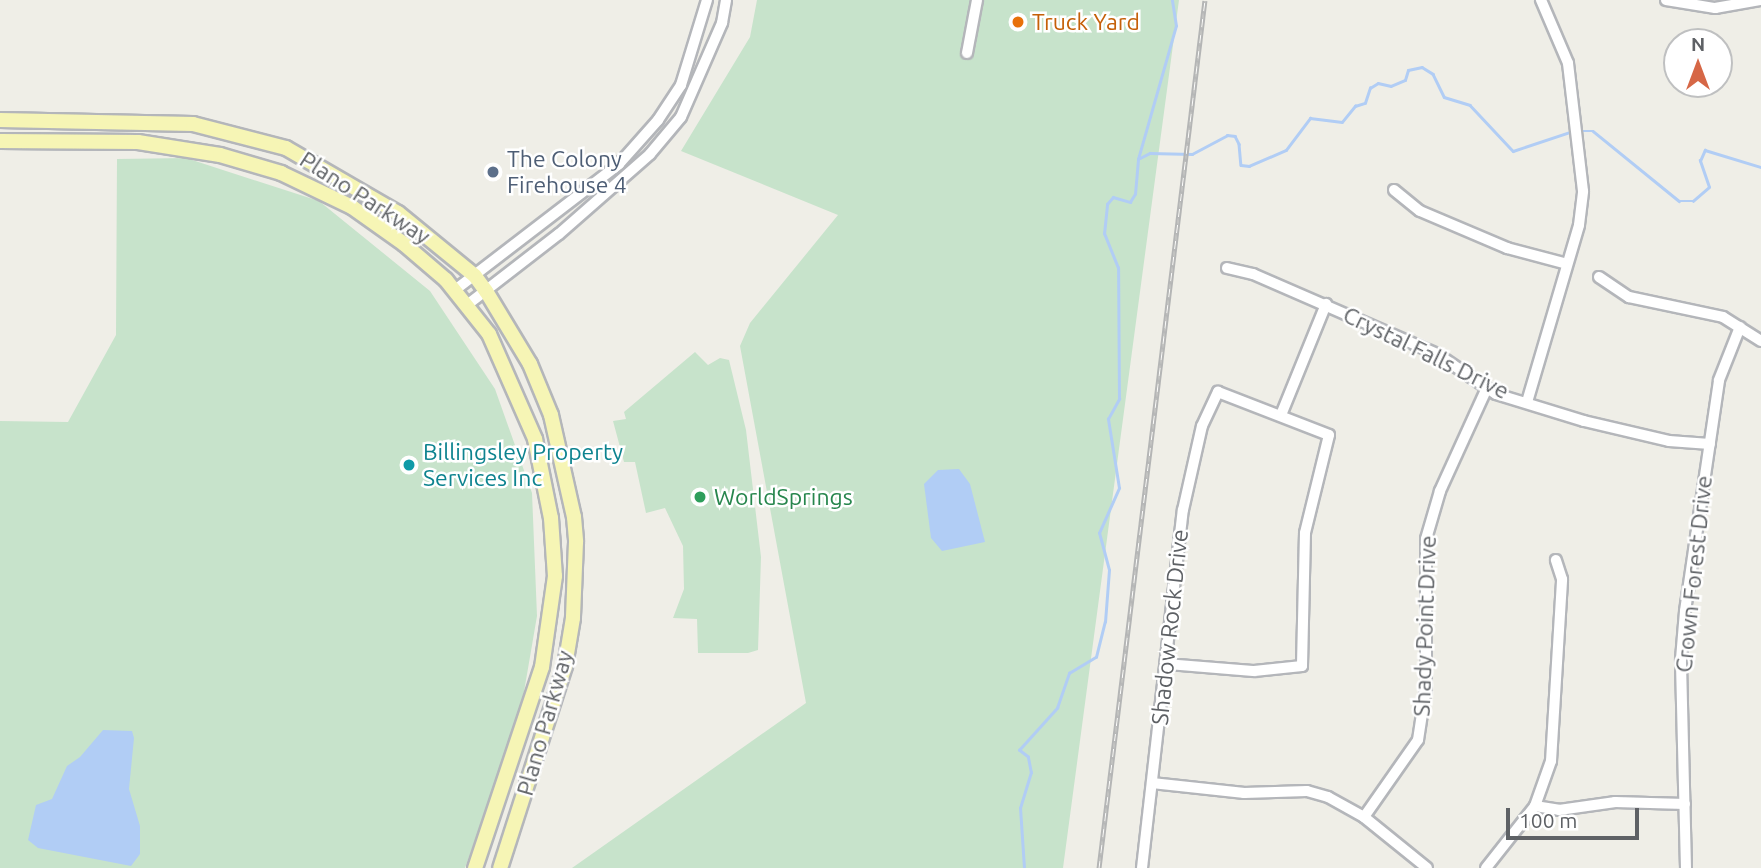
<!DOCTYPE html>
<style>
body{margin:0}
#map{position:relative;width:1761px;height:868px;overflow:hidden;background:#efeee7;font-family:Ubuntu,sans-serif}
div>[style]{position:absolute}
.green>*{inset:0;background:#c7e3cb}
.water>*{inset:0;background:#b1cdf5}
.stream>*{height:2.5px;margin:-1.25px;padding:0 1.25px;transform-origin:1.25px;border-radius:1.25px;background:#b1cdf5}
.roads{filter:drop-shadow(2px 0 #b4b6ba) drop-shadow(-2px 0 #b4b6ba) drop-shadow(0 2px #b4b6ba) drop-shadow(0 -2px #b4b6ba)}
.minor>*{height:10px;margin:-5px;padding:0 5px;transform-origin:5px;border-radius:5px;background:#fff}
.major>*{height:14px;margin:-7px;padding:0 7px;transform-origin:7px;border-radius:7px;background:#f6f5b5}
.rail>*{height:5px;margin-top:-2.5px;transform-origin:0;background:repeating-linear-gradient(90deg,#fff 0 8px,#b4b5b5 0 16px);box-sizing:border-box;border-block:2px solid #b4b5b5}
.dots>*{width:19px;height:19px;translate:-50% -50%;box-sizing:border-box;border:4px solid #fff;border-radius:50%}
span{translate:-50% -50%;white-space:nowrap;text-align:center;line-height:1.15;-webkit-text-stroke:5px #fff;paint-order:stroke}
.food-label{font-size:23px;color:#c56008}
.left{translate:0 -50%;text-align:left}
.service-label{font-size:23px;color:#4e5e75}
.street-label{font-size:23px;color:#5e6165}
.culture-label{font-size:23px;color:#0d838f}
.leisure-label{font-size:23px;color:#27864d}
.north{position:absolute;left:1663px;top:28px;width:70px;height:70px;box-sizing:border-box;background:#fff;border:2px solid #bfc0c1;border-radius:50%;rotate:0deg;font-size:19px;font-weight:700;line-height:28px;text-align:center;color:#5e6165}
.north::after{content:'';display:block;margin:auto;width:24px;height:32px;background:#d66746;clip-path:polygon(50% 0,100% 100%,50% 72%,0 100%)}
.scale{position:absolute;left:1506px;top:808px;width:133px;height:32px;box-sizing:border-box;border:4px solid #5e6165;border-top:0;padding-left:9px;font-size:21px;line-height:24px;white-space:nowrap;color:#5e6165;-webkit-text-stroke:5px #fff;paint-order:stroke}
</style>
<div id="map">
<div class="green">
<i style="clip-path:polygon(757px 0,1179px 0,1063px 868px,572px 868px,806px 703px,740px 346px,750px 323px,838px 215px,681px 151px,750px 37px)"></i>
<i style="clip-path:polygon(186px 158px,319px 201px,430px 291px,495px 389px,532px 493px,537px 616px,520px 715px,465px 868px,0 868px,0 421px,68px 422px,116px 335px,117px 159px)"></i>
<i style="clip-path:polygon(695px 352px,708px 365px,720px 358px,729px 360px,746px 430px,761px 557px,758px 650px,748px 653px,698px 653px,697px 619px,673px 618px,684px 589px,683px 546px,665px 508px,646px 513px,635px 462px,624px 462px,613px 421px,626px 419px,624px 412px)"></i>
</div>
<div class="water">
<i style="clip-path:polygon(959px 469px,970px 484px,985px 542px,942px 551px,931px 538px,924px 484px,938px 470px)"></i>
<i style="clip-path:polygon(103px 730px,132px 731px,134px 738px,129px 789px,140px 826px,140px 854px,131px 866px,38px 848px,28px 840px,36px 805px,52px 799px,67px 766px,80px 757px)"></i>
</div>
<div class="stream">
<i style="left:1580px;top:131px;width:13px"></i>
<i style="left:1593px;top:131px;width:111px;rotate:39.1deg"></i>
<i style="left:1679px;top:201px;width:14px"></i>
<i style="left:1693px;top:201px;width:21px;rotate:-41deg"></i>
<i style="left:1709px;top:187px;width:28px;rotate:-109deg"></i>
<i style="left:1700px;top:161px;width:12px;rotate:-66deg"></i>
<i style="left:1705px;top:150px;width:59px;rotate:16.9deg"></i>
<i style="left:1138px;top:159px;width:138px;rotate:-74.1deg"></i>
<i style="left:1176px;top:26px;width:26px;rotate:-99deg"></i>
<i style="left:1024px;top:868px;width:60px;rotate:-93.8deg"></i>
<i style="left:1020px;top:808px;width:37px;rotate:-73deg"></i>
<i style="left:1031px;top:773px;width:16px;rotate:-101deg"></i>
<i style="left:1028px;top:757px;width:11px;rotate:-142deg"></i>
<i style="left:1019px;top:750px;width:57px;rotate:-47.9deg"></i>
<i style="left:1057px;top:708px;width:37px;rotate:-71deg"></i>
<i style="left:1069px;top:673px;width:31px;rotate:-31deg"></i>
<i style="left:1096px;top:657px;width:36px;rotate:-76deg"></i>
<i style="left:1105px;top:622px;width:52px;rotate:-85.6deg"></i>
<i style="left:1109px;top:570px;width:38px;rotate:-105deg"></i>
<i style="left:1099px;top:533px;width:49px;rotate:-66deg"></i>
<i style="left:1119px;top:488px;width:70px;rotate:-99.1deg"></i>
<i style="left:1108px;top:419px;width:23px;rotate:-61deg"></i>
<i style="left:1119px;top:399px;width:131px;rotate:-90.4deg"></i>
<i style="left:1118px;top:268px;width:37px;rotate:-112deg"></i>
<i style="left:1104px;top:234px;width:30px;rotate:-84deg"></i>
<i style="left:1107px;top:204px;width:9px;rotate:-49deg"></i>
<i style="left:1113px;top:197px;width:18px;rotate:16deg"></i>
<i style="left:1130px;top:202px;width:9px;rotate:-58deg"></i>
<i style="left:1135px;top:194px;width:35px;rotate:-85deg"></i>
<i style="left:1138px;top:159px;width:13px;rotate:-27deg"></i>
<i style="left:1150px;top:153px;width:42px;rotate:1.4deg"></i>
<i style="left:1192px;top:154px;width:40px;rotate:-28deg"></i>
<i style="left:1227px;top:135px;width:8px;rotate:7deg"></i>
<i style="left:1235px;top:136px;width:9px;rotate:63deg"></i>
<i style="left:1239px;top:144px;width:21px;rotate:85deg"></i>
<i style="left:1241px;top:165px;width:8px;rotate:7deg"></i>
<i style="left:1249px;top:166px;width:40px;rotate:-23.4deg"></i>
<i style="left:1286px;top:150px;width:40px;rotate:-53deg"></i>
<i style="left:1310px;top:118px;width:32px;rotate:7deg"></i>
<i style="left:1342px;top:122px;width:21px;rotate:-51deg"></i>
<i style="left:1355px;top:106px;width:10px;rotate:-17deg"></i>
<i style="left:1365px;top:103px;width:16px;rotate:-72deg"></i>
<i style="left:1370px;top:88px;width:9px;rotate:-32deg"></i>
<i style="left:1378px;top:83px;width:13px;rotate:13deg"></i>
<i style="left:1391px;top:86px;width:15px;rotate:-23deg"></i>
<i style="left:1405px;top:80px;width:10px;rotate:-73deg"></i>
<i style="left:1408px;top:70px;width:14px;rotate:-12deg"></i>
<i style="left:1422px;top:67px;width:13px;rotate:32deg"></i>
<i style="left:1433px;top:74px;width:25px;rotate:64deg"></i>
<i style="left:1444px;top:97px;width:27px;rotate:17deg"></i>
<i style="left:1470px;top:105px;width:63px;rotate:46.9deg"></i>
<i style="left:1513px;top:151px;width:63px;rotate:-18.4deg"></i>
</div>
<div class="roads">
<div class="minor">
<i style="left:1666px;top:0;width:50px;rotate:9.3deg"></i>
<i style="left:1715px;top:8px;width:47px;rotate:-9.9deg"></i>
<i style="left:967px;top:53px;width:54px;rotate:-79.3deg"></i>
<i style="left:1394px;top:190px;width:33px;rotate:39deg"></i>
<i style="left:1420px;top:211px;width:95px;rotate:23deg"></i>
<i style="left:1507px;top:248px;width:62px;rotate:14.9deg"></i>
<i style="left:1227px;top:268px;width:27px;rotate:13deg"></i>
<i style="left:1253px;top:274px;width:201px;rotate:23.5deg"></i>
<i style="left:1437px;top:354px;width:71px;rotate:34.1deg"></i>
<i style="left:1496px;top:394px;width:92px;rotate:17.1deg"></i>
<i style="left:1584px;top:421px;width:87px;rotate:13.2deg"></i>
<i style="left:1669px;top:441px;width:41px;rotate:4.2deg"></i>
<i style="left:1599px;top:277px;width:36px;rotate:34deg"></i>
<i style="left:1629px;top:297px;width:96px;rotate:12deg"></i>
<i style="left:1723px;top:317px;width:45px;rotate:32.3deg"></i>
<i style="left:455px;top:290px;width:207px;rotate:-37.5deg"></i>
<i style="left:619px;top:164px;width:59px;rotate:-48.4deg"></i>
<i style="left:658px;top:120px;width:42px;rotate:-56.7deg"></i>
<i style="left:681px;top:85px;width:89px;rotate:-73deg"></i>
<i style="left:467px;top:305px;width:116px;rotate:-37.7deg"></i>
<i style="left:559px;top:234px;width:121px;rotate:-41.3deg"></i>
<i style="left:650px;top:154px;width:48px;rotate:-50deg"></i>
<i style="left:681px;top:117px;width:103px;rotate:-66.4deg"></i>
<i style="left:722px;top:23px;width:23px;rotate:-80deg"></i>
<i style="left:1527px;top:402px;width:184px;rotate:-73.6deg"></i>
<i style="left:1579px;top:225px;width:34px;rotate:-83deg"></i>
<i style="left:1583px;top:191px;width:129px;rotate:-96.7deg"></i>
<i style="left:1568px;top:63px;width:69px;rotate:-113.2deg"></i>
<i style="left:1281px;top:415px;width:120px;rotate:-67.9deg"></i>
<i style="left:1152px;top:783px;width:93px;rotate:6.2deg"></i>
<i style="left:1244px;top:793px;width:63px;rotate:-1.8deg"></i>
<i style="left:1307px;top:791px;width:22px;rotate:16deg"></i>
<i style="left:1328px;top:797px;width:41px;rotate:29.1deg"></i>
<i style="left:1364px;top:817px;width:81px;rotate:39deg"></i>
<i style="left:1535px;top:806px;width:24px;rotate:9deg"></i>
<i style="left:1559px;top:810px;width:57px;rotate:-8.1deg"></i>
<i style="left:1615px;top:802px;width:70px;rotate:1.6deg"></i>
<i style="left:1364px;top:817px;width:94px;rotate:-55deg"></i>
<i style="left:1418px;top:740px;width:53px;rotate:-81.3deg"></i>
<i style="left:1426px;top:688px;width:149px;rotate:-90deg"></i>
<i style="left:1426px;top:539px;width:50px;rotate:-73.7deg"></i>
<i style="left:1440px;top:491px;width:113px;rotate:-65.5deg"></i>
<i style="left:1142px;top:868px;width:360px;rotate:-83.5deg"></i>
<i style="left:1183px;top:510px;width:86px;rotate:-77.3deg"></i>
<i style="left:1202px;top:426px;width:38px;rotate:-65deg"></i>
<i style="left:1218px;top:392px;width:119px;rotate:21.2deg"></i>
<i style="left:1329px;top:435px;width:101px;rotate:103.8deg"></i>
<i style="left:1305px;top:533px;width:133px;rotate:91.3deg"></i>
<i style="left:1302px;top:666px;width:48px;rotate:174.1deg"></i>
<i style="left:1254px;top:671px;width:87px;rotate:-175.4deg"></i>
<i style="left:1486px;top:868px;width:79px;rotate:-51.7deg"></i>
<i style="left:1535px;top:806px;width:48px;rotate:-70.4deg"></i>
<i style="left:1551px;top:761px;width:182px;rotate:-86.5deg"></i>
<i style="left:1562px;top:579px;width:20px;rotate:-108deg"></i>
<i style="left:1686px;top:868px;width:209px;rotate:-91.4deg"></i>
<i style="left:1681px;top:659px;width:48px;rotate:-85.2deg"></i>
<i style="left:1685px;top:611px;width:233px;rotate:-81.6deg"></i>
<i style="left:1719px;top:380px;width:57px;rotate:-68.4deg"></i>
</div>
<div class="major">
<i style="left:0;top:120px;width:193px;rotate:1.2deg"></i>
<i style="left:193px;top:124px;width:96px;rotate:14.5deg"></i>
<i style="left:286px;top:148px;width:129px;rotate:30.1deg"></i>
<i style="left:398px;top:213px;width:99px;rotate:39.3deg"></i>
<i style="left:475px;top:276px;width:19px;rotate:54deg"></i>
<i style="left:486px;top:291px;width:85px;rotate:58.9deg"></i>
<i style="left:530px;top:364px;width:55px;rotate:67.6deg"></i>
<i style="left:551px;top:415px;width:105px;rotate:77.3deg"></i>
<i style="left:574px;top:517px;width:25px;rotate:85deg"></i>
<i style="left:576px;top:542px;width:76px;rotate:92.3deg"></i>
<i style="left:573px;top:618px;width:49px;rotate:99.5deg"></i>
<i style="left:565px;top:666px;width:212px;rotate:107.8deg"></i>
<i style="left:0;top:141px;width:138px;rotate:0.4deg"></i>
<i style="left:138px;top:142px;width:83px;rotate:9deg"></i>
<i style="left:220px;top:155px;width:64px;rotate:16.4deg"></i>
<i style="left:281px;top:173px;width:79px;rotate:25.6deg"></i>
<i style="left:352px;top:207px;width:64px;rotate:35.4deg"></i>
<i style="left:404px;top:244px;width:55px;rotate:40.6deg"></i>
<i style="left:446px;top:280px;width:69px;rotate:51.5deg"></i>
<i style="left:489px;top:334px;width:115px;rotate:66.3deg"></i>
<i style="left:535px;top:439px;width:81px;rotate:78.6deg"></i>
<i style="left:551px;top:518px;width:58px;rotate:86.1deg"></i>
<i style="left:555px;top:576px;width:92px;rotate:98.1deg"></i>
<i style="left:542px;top:667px;width:212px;rotate:108.4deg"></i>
</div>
</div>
<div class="rail">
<i style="left:1099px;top:868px;width:874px;rotate:-83.04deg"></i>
</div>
<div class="dots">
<i style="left:1018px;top:22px;background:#e8710a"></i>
<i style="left:493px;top:172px;background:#5c6f8a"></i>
<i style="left:409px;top:465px;background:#0f9aa8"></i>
<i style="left:700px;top:497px;background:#2e9e5b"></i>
</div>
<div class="food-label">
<span class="left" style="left:1032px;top:22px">Truck Yard</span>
</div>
<div class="service-label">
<span class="left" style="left:507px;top:172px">The Colony<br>Firehouse 4</span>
</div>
<div class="street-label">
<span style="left:365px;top:198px;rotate:33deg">Plano Parkway</span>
<span style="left:1426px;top:353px;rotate:26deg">Crystal Falls Drive</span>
<span style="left:1694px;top:574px;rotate:-84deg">Crown Forest Drive</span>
<span style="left:1425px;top:626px;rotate:-88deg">Shady Point Drive</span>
<span style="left:1170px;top:627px;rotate:-84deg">Shadow Rock Drive</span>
<span style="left:545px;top:723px;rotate:-74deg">Plano Parkway</span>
</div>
<div class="culture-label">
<span class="left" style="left:423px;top:465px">Billingsley Property<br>Services Inc</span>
</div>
<div class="leisure-label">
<span class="left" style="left:714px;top:497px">WorldSprings</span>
</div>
<div class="north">N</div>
<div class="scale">100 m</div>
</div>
